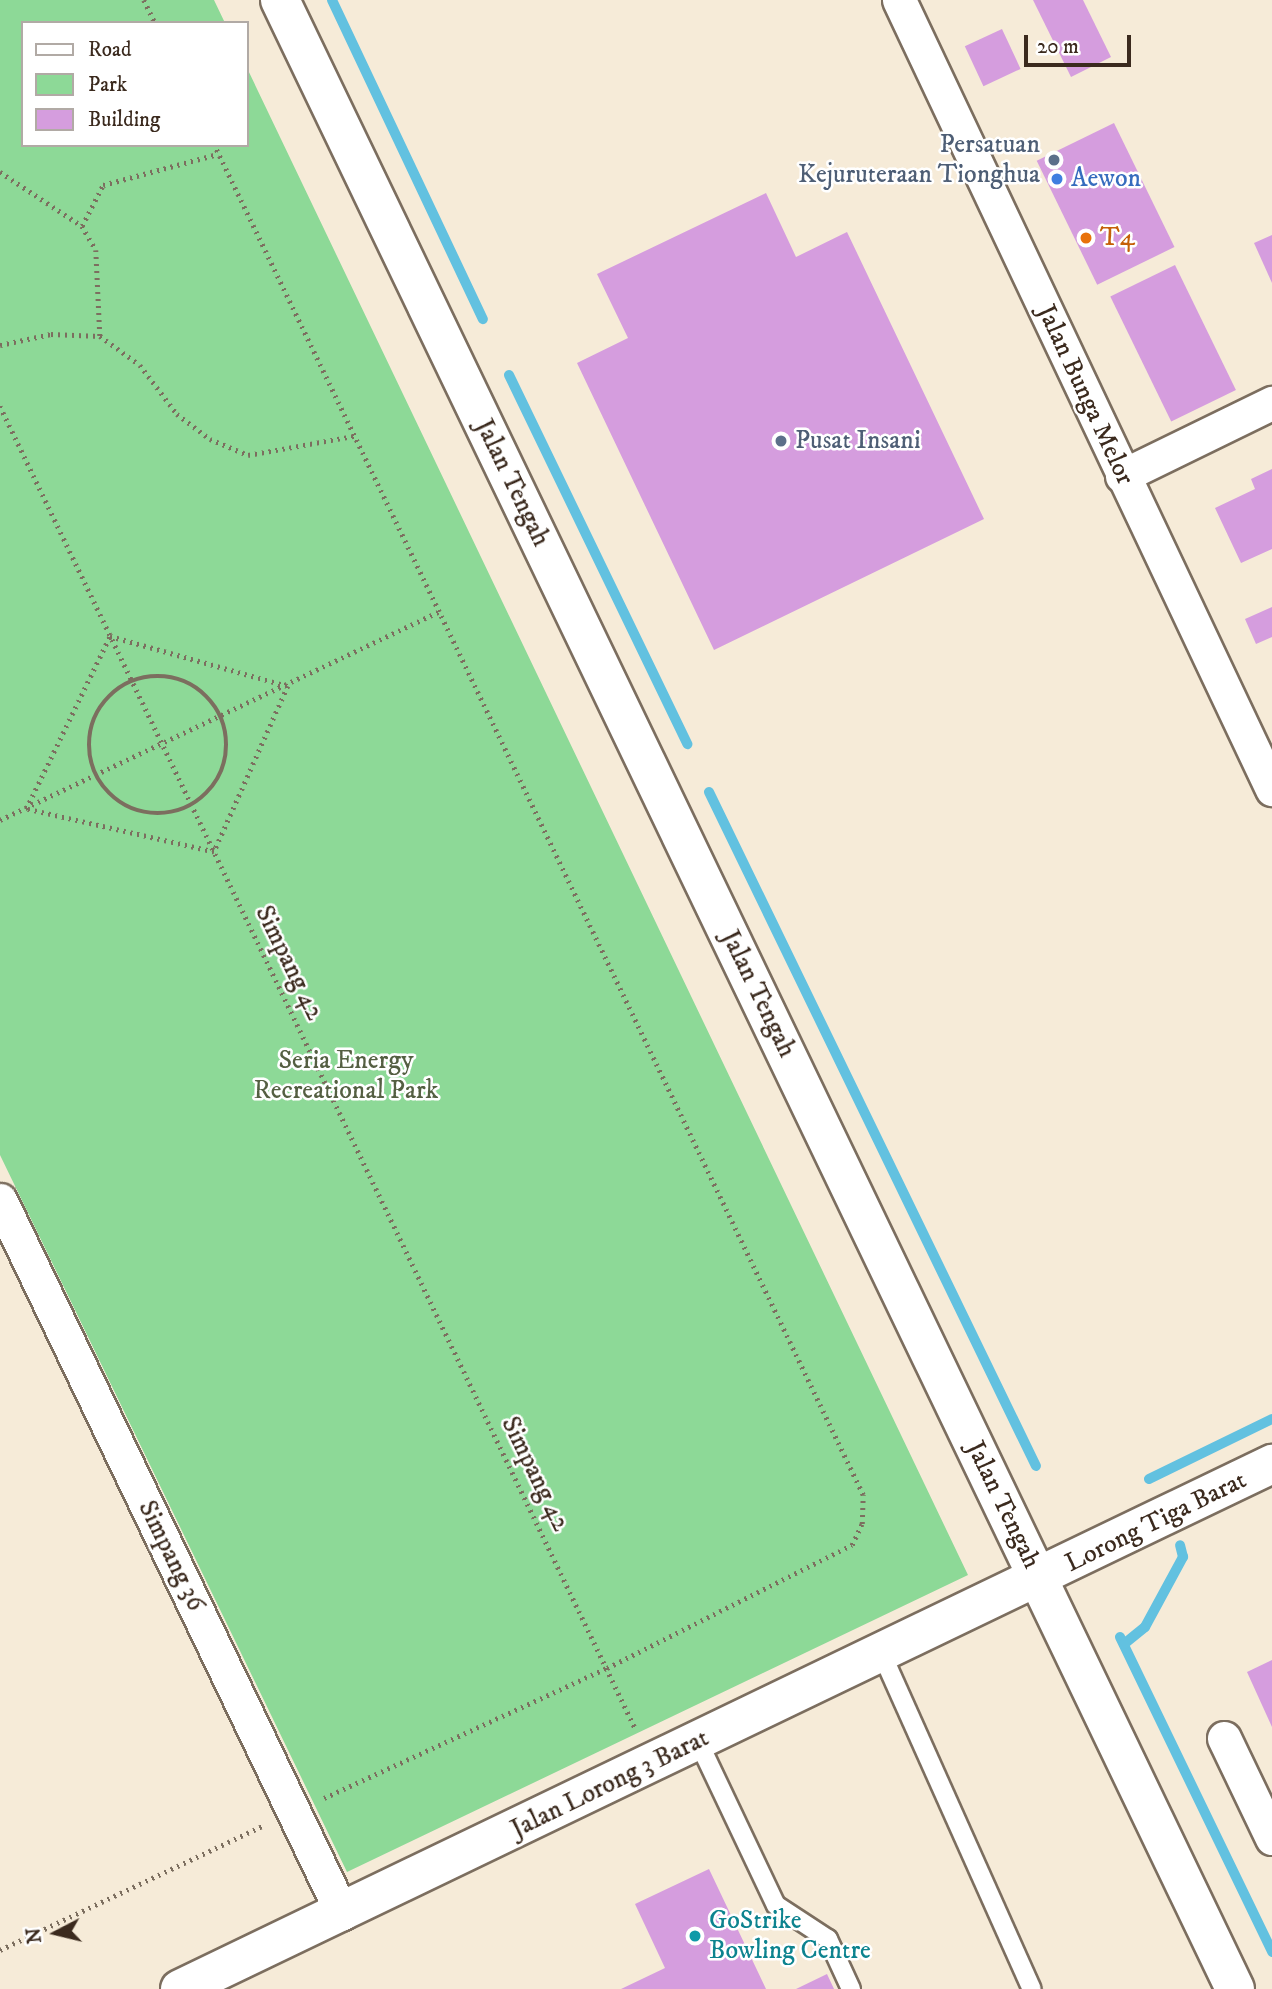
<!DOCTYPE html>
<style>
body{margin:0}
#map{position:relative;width:1272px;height:1989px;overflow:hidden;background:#f6ebd8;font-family:"IM FELL DW Pica",serif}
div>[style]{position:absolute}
.green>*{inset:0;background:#8dd997}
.stream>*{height:10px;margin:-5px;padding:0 5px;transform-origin:5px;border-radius:5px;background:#62c1e0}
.building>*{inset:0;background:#d59dde;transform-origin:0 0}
.path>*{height:4.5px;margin-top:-2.25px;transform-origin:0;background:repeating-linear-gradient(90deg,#7c6e5f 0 2px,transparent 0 7px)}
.path>.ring{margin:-2.25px;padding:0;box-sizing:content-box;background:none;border:4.5px solid #7c6e5f;border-radius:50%}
.roads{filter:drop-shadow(2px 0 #7c6e5f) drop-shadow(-2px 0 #7c6e5f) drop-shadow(0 2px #7c6e5f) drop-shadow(0 -2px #7c6e5f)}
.lane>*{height:18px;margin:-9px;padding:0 9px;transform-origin:9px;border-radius:9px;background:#fff}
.street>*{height:33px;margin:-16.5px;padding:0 16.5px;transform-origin:16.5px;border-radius:16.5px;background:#fff}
.secondary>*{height:38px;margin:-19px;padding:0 19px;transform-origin:19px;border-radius:19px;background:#fff}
.primary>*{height:38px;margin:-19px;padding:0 19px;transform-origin:19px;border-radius:19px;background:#fff}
.dots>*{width:19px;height:19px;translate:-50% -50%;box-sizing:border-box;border:4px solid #fff;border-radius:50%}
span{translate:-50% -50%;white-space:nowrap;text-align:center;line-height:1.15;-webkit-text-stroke:5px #fff;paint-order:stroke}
.service-label{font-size:26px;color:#4e5e75}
.right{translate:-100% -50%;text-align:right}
.left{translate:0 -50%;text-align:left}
.shop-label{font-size:26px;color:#366cbe}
.food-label{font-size:26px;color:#c56008}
.street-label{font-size:26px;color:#3b2a1e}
.park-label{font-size:26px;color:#545f42}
.culture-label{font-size:26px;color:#0d838f}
.legend{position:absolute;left:21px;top:21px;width:228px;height:126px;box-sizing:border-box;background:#fff;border:2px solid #b1aaa5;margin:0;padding:9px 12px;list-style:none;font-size:21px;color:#3b2a1e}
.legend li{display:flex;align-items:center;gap:14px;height:35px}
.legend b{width:35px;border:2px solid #b1aaa5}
.north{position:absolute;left:21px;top:1898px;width:70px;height:70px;-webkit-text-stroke:5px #fff;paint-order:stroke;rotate:263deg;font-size:19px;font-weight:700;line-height:28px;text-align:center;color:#3b2a1e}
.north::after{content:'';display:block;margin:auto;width:24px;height:32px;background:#3b2a1e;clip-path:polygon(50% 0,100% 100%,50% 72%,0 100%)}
.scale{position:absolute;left:1024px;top:35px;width:107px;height:32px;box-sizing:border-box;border:4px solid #3b2a1e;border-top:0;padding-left:9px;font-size:21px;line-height:24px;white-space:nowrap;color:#3b2a1e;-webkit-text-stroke:5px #fff;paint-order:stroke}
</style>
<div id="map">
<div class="green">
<i style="clip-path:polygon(0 0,214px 0,225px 23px,23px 23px,23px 145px,247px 145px,247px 68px,968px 1575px,347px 1872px,0 1155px)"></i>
</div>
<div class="stream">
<i style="left:332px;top:0;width:353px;rotate:64.7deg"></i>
<i style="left:509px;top:375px;width:410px;rotate:64.2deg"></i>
<i style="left:709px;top:792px;width:749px;rotate:64.12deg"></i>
<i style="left:1149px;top:1479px;width:137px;rotate:-26deg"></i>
<i style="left:1120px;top:1637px;width:350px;rotate:64.2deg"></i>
<i style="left:1124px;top:1644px;width:27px;rotate:-39deg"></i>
<i style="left:1145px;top:1627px;width:80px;rotate:-61.5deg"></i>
<i style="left:1183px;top:1557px;width:12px;rotate:-104deg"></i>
</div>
<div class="building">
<i style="clip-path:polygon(1033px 0,1083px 0,1111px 57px,1071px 77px)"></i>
<i style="left:1002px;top:29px;width:44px;height:41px;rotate:65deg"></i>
<i style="left:1114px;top:123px;width:138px;height:86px;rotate:64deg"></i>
<i style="clip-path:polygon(766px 193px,796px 257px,847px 232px,984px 519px,714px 650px,577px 363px,628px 338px,597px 274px)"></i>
<i style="clip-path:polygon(1272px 235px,1272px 283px,1254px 243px)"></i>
<i style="left:1175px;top:265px;width:139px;height:72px;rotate:64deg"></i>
<i style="clip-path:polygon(1272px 469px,1272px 549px,1241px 563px,1215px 508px,1255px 489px,1251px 479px)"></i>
<i style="clip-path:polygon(1272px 607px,1272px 637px,1256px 644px,1245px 619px)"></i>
<i style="clip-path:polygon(1272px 1660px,1272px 1727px,1247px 1672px)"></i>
<i style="clip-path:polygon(709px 1869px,766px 1989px,621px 1989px,665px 1968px,635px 1904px)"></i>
<i style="clip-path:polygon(827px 1974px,834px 1989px,796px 1989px)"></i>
</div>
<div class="path">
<i style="left:144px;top:0;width:25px;rotate:64deg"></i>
<i style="left:0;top:172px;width:98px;rotate:33.4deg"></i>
<i style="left:82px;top:226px;width:28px;rotate:60deg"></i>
<i style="left:96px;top:250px;width:86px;rotate:87.3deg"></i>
<i style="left:82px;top:226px;width:46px;rotate:-62.9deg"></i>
<i style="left:103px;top:185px;width:119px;rotate:-15.1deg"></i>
<i style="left:0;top:345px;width:52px;rotate:-12.2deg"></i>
<i style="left:51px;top:334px;width:49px;rotate:2.3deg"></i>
<i style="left:100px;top:336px;width:49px;rotate:35.9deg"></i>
<i style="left:140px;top:365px;width:61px;rotate:52.9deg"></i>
<i style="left:177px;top:414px;width:41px;rotate:37.1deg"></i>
<i style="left:210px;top:439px;width:41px;rotate:22.8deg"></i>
<i style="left:248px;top:455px;width:108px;rotate:-10.2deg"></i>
<i style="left:0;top:406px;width:1467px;rotate:64.34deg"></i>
<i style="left:110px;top:636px;width:185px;rotate:15.7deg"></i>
<i style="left:288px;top:686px;width:182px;rotate:114deg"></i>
<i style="left:214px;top:852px;width:193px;rotate:-167.1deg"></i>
<i style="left:26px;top:809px;width:192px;rotate:-64.1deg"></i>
<i class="ring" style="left:89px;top:676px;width:133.5px;height:133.5px"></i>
<i style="left:0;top:820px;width:486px;rotate:-25.4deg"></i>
<i style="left:439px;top:612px;width:518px;rotate:-115.72deg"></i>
<i style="left:324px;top:1798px;width:311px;rotate:-24.7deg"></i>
<i style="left:607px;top:1668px;width:274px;rotate:-26.7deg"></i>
<i style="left:852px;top:1545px;width:23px;rotate:-65deg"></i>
<i style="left:862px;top:1524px;width:29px;rotate:-88deg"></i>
<i style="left:863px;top:1495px;width:980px;rotate:-115.65deg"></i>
<i style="left:0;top:1950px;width:290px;rotate:-25.3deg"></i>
</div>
<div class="roads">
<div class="lane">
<i style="left:881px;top:1652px;width:369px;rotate:65.9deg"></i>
<i style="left:698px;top:1741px;width:182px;rotate:64.6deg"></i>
<i style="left:776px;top:1905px;width:62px;rotate:33.2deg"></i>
<i style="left:828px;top:1939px;width:55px;rotate:65.3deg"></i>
</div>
<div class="street">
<i style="left:899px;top:0;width:873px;rotate:64.7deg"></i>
<i style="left:1122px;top:476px;width:167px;rotate:-26deg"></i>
<i style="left:0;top:1200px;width:791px;rotate:64.37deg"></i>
<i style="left:1224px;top:1738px;width:111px;rotate:64.4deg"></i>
</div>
<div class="secondary">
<i style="left:180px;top:1989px;width:1212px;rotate:-25.68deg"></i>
</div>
<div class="primary">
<i style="left:280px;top:0;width:2206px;rotate:64.35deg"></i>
</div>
</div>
<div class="dots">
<i style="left:1054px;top:160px;background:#5c6f8a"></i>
<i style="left:1057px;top:179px;background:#3f7fe0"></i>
<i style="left:1086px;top:238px;background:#e8710a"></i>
<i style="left:781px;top:441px;background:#5c6f8a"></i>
<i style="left:695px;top:1936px;background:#0f9aa8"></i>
</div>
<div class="service-label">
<span class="right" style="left:1040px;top:160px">Persatuan<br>Kejuruteraan Tionghua</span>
<span class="left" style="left:795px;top:441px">Pusat Insani</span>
</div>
<div class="shop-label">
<span class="left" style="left:1071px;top:179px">Aewon</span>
</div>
<div class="food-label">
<span class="left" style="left:1100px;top:238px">T4</span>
</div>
<div class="street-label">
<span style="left:1085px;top:395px;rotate:65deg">Jalan Bunga Melor</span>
<span style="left:512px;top:483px;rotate:64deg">Jalan Tengah</span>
<span style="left:289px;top:963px;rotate:64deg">Simpang 42</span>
<span style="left:758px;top:994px;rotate:64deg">Jalan Tengah</span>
<span style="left:535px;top:1474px;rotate:64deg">Simpang 42</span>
<span style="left:1003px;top:1505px;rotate:64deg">Jalan Tengah</span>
<span style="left:1156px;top:1522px;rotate:-26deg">Lorong Tiga Barat</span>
<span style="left:171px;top:1556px;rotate:64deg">Simpang 36</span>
<span style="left:610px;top:1784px;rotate:-26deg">Jalan Lorong 3 Barat</span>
</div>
<div class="park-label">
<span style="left:346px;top:1076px">Seria Energy<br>Recreational Park</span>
</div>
<div class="culture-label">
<span class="left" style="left:709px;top:1936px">GoStrike<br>Bowling Centre</span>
</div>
<ul class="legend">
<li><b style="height:9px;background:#fff"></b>Road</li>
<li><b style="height:19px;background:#8dd997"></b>Park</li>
<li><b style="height:19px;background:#d59dde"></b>Building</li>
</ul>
<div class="north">N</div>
<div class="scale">20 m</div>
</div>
